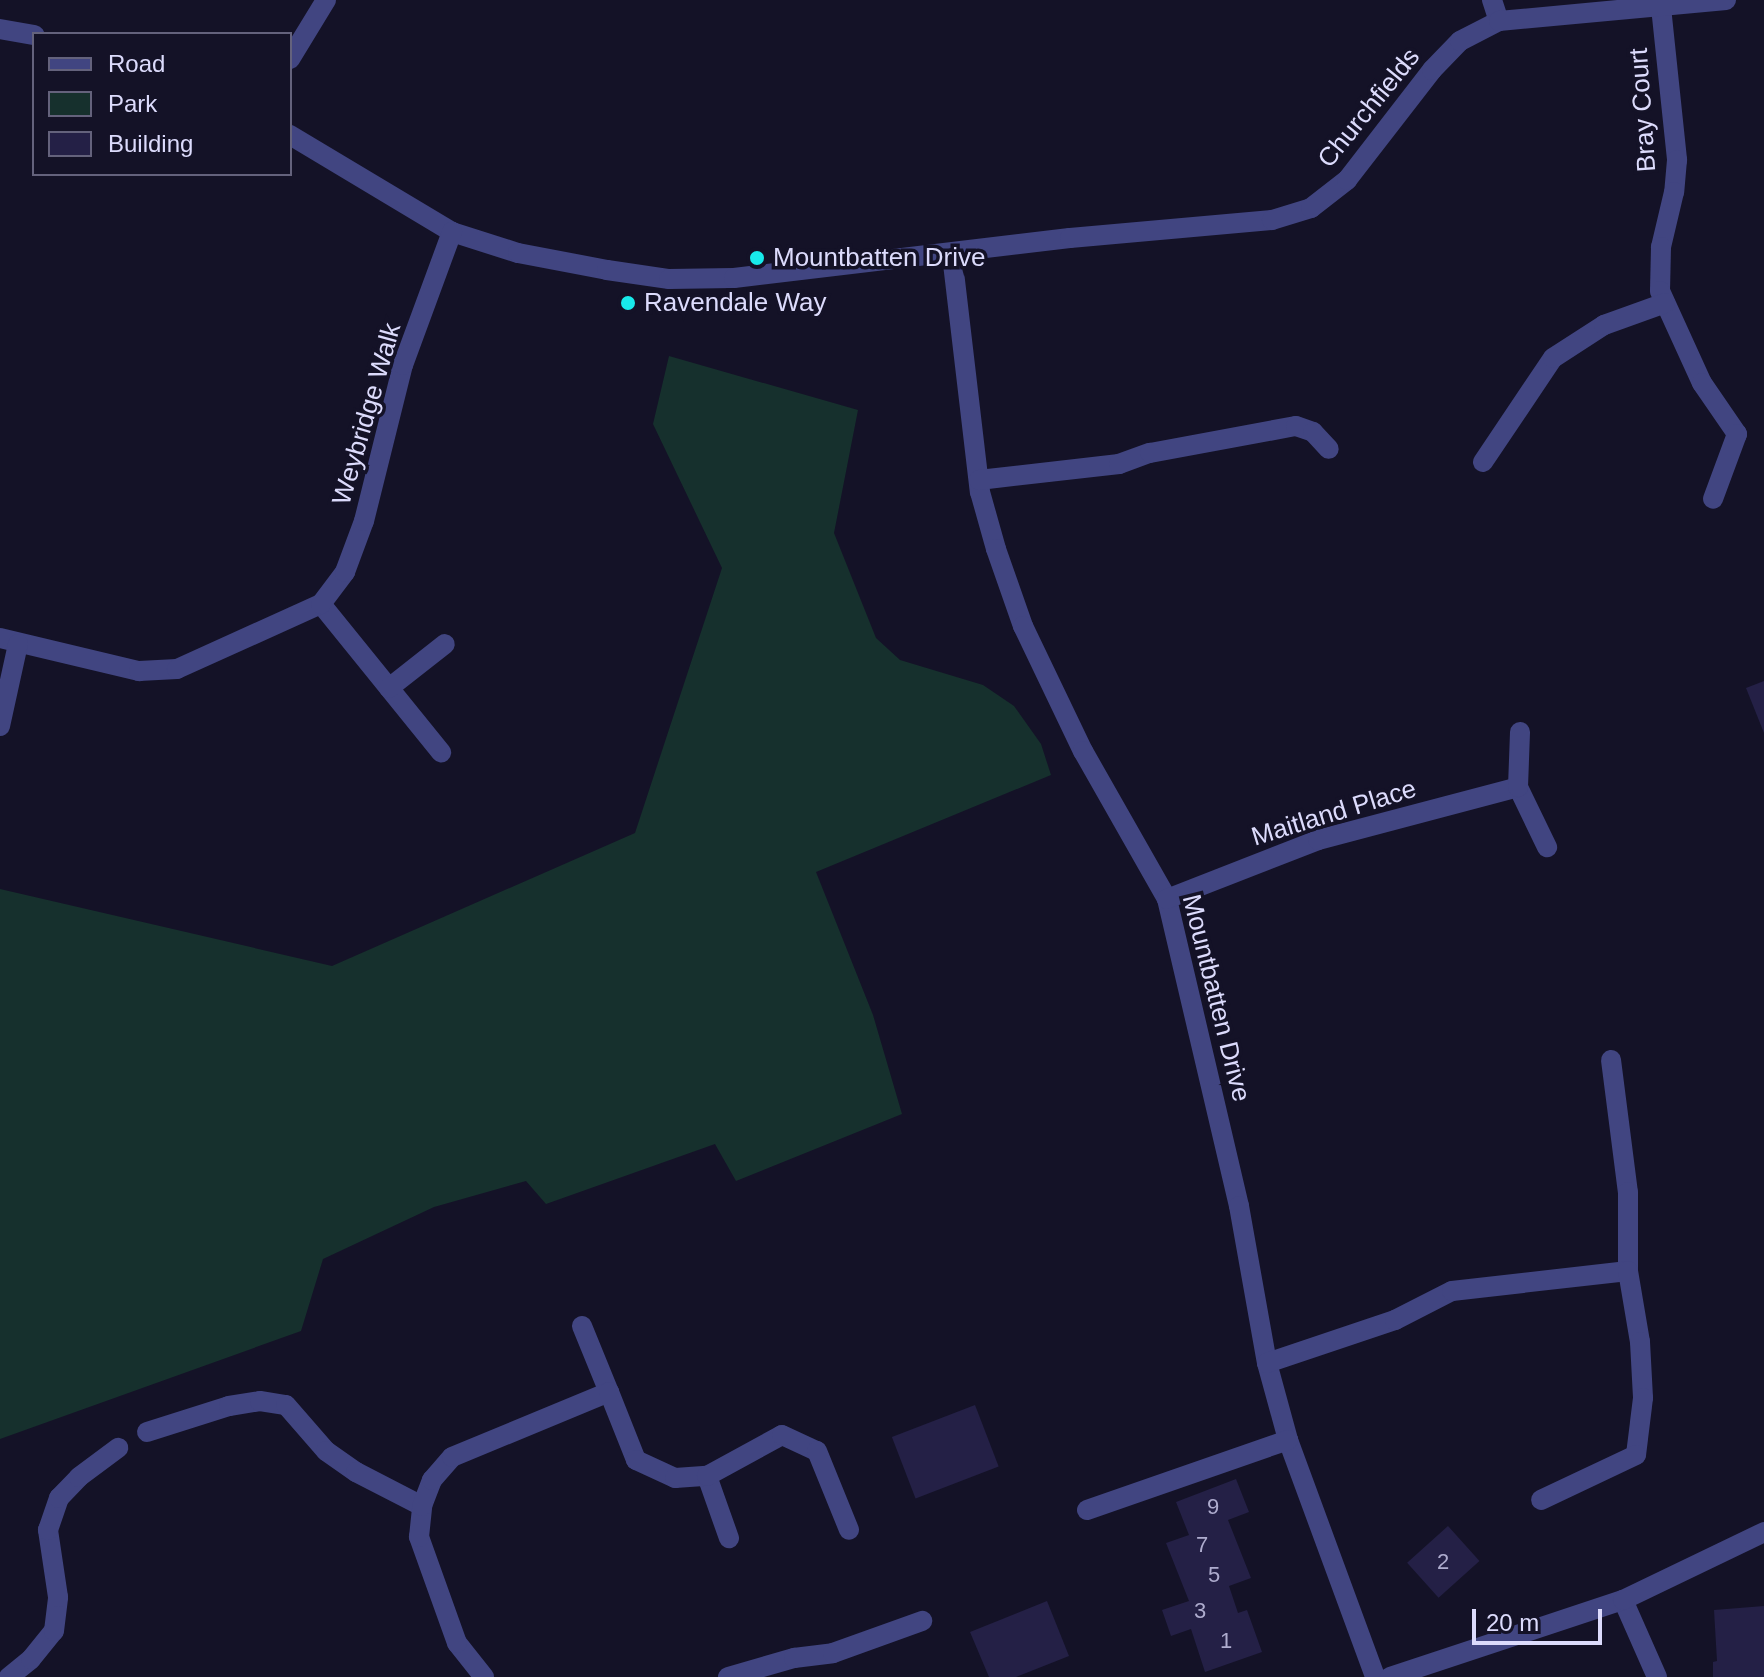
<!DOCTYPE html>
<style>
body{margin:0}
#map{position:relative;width:1764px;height:1677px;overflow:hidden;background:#141227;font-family:Arial,sans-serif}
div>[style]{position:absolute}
.green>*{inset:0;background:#16302d}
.building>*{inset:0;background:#242046;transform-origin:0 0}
.minor>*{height:20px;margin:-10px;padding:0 10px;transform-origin:10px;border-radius:10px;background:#414581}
.dots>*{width:22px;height:22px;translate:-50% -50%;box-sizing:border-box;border:4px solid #141227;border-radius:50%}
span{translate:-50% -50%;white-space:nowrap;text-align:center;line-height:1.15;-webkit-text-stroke:7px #141227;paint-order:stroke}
.number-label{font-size:22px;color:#aeacce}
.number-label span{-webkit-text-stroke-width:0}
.street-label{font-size:26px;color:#dcdbfc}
.poi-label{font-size:26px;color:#dcdbfc}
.left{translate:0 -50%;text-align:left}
.legend{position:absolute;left:32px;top:32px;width:260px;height:144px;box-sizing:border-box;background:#141227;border:2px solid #64627c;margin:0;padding:10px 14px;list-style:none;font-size:24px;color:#dcdbfc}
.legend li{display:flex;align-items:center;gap:16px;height:40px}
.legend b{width:40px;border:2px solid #64627c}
.scale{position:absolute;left:1472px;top:1609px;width:130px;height:36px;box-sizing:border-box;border:4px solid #dcdbfc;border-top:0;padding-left:10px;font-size:24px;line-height:28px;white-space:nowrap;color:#dcdbfc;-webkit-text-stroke:6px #141227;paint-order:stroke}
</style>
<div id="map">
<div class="green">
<i style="clip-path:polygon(669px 356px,858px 410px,834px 533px,876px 638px,900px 660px,983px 685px,1014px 706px,1041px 744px,1051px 775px,816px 872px,873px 1015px,902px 1114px,736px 1181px,715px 1144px,546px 1204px,526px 1181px,434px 1207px,323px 1259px,301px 1331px,0 1439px,0 889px,332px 966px,635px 833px,722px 568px,653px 424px)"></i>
</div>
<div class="building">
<i style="clip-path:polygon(1764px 681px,1764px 733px,1746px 688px)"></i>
<i style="left:975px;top:1405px;width:66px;height:89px;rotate:69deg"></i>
<i style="clip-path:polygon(1236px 1479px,1249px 1512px,1228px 1520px,1251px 1578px,1229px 1586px,1238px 1613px,1247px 1610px,1262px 1652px,1205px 1672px,1191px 1629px,1171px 1636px,1162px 1610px,1189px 1601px,1166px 1543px,1189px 1535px,1176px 1502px)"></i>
<i style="left:1448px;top:1526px;width:47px;height:55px;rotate:48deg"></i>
<i style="clip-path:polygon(1047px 1601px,1069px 1656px,1016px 1677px,989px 1677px,970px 1632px)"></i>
<i style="clip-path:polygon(1764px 1606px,1764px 1677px,1713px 1677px,1713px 1662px,1717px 1661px,1714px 1610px)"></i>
</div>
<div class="minor">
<i style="left:1492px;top:0;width:22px;rotate:72deg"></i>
<i style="left:1661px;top:7px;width:154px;rotate:84deg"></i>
<i style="left:1677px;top:160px;width:32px;rotate:95deg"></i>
<i style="left:1674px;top:192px;width:57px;rotate:103.3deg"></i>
<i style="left:1661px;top:247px;width:44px;rotate:91.3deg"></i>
<i style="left:1660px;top:291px;width:101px;rotate:65.5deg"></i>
<i style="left:1702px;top:383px;width:62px;rotate:55.5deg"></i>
<i style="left:1737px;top:434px;width:69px;rotate:110.3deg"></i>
<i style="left:0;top:29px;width:35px;rotate:10deg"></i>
<i style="left:290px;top:59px;width:69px;rotate:-58.6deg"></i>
<i style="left:290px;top:135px;width:189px;rotate:30.9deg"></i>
<i style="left:452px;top:232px;width:69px;rotate:17.7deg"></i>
<i style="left:518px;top:253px;width:91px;rotate:10.8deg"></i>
<i style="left:607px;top:270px;width:63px;rotate:8.3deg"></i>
<i style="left:669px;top:279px;width:65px;rotate:-0.9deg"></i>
<i style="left:734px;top:278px;width:338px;rotate:-6.8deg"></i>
<i style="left:1070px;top:238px;width:203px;rotate:-5.1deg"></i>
<i style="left:1272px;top:220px;width:41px;rotate:-17.1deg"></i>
<i style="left:1311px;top:208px;width:46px;rotate:-37.9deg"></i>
<i style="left:1347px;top:180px;width:139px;rotate:-52.3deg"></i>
<i style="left:1432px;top:70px;width:40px;rotate:-46deg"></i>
<i style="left:1460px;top:41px;width:44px;rotate:-27.1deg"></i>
<i style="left:1499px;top:21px;width:228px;rotate:-5.3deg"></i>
<i style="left:952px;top:255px;width:239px;rotate:83.3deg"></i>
<i style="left:980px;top:492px;width:59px;rotate:74.3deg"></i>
<i style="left:996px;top:549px;width:82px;rotate:70.7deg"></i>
<i style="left:1023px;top:626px;width:139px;rotate:64.4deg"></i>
<i style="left:1083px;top:751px;width:170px;rotate:60.4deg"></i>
<i style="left:1167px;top:899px;width:315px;rotate:76.8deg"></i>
<i style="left:1239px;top:1206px;width:159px;rotate:79.9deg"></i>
<i style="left:1267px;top:1363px;width:80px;rotate:74.7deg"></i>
<i style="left:1288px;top:1440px;width:252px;rotate:69.8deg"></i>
<i style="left:1483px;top:462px;width:125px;rotate:-56.1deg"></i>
<i style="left:1553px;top:358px;width:61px;rotate:-32.9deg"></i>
<i style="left:1604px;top:325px;width:65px;rotate:-19.8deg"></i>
<i style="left:979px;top:480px;width:141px;rotate:-6.5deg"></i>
<i style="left:1119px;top:464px;width:33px;rotate:-20deg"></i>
<i style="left:1150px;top:453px;width:148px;rotate:-10.5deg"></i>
<i style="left:1296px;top:426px;width:18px;rotate:19deg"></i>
<i style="left:1313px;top:432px;width:23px;rotate:47deg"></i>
<i style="left:321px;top:604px;width:191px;rotate:51deg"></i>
<i style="left:0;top:638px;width:143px;rotate:13.4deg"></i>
<i style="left:139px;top:671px;width:38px;rotate:-3deg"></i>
<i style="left:177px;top:669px;width:158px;rotate:-24.3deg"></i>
<i style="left:321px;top:604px;width:40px;rotate:-53deg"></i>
<i style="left:345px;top:572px;width:54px;rotate:-69.6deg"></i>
<i style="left:364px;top:521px;width:161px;rotate:-76deg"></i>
<i style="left:403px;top:365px;width:142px;rotate:-69.8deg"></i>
<i style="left:389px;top:688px;width:71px;rotate:-38.2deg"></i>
<i style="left:0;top:726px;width:84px;rotate:-77.6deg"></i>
<i style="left:1518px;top:787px;width:67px;rotate:64.2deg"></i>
<i style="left:1167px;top:899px;width:162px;rotate:-21.3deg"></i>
<i style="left:1318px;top:840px;width:207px;rotate:-14.8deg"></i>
<i style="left:1518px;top:787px;width:55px;rotate:-87.9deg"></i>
<i style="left:1611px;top:1060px;width:133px;rotate:82.7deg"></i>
<i style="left:1628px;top:1192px;width:79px;rotate:90deg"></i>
<i style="left:582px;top:1326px;width:71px;rotate:67.8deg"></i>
<i style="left:1267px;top:1363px;width:135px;rotate:-18.6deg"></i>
<i style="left:1395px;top:1320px;width:64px;rotate:-27deg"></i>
<i style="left:1452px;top:1291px;width:177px;rotate:-6.5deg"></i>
<i style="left:1628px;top:1271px;width:72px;rotate:80.4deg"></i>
<i style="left:1640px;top:1342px;width:56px;rotate:86.9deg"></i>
<i style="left:1643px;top:1398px;width:57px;rotate:97deg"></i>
<i style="left:1636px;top:1455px;width:105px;rotate:154.7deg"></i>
<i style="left:147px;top:1432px;width:86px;rotate:-17.6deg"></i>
<i style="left:229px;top:1406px;width:31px;rotate:-9deg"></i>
<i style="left:260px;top:1401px;width:26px;rotate:9deg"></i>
<i style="left:286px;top:1405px;width:61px;rotate:49deg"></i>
<i style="left:326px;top:1451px;width:37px;rotate:35deg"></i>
<i style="left:356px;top:1472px;width:74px;rotate:27.3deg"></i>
<i style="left:707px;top:1476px;width:66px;rotate:70.5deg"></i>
<i style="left:1087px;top:1510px;width:213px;rotate:-19.2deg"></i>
<i style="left:1623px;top:1600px;width:84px;rotate:66.2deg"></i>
<i style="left:9px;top:1677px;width:28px;rotate:-39deg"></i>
<i style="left:31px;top:1659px;width:36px;rotate:-51deg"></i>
<i style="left:54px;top:1631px;width:34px;rotate:-83deg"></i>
<i style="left:58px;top:1597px;width:68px;rotate:-98.5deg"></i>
<i style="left:48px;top:1530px;width:34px;rotate:-71deg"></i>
<i style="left:59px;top:1498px;width:29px;rotate:-46deg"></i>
<i style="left:79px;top:1477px;width:49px;rotate:-36.6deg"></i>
<i style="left:484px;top:1677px;width:43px;rotate:-128.5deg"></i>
<i style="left:457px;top:1643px;width:113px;rotate:-109.7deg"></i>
<i style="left:419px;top:1537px;width:31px;rotate:-84deg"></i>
<i style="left:422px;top:1506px;width:28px;rotate:-69deg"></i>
<i style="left:432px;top:1480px;width:30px;rotate:-49deg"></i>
<i style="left:452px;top:1457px;width:170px;rotate:-22.5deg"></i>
<i style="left:609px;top:1392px;width:73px;rotate:68.3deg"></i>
<i style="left:636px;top:1460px;width:43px;rotate:24.8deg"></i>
<i style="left:675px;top:1478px;width:32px;rotate:-4deg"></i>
<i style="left:707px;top:1476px;width:85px;rotate:-28.7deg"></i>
<i style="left:782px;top:1435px;width:38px;rotate:25deg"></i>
<i style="left:817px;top:1451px;width:85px;rotate:67.9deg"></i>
<i style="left:728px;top:1677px;width:69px;rotate:-16.1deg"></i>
<i style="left:794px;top:1658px;width:39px;rotate:-7deg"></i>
<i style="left:833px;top:1653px;width:95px;rotate:-19.8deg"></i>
<i style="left:1390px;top:1677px;width:245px;rotate:-18.3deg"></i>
<i style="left:1623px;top:1600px;width:157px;rotate:-25.7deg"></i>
</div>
<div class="dots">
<i style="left:757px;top:258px;background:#18eaeb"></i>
<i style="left:628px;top:303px;background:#18eaeb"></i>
</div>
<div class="number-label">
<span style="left:1213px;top:1507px">9</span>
<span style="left:1202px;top:1545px">7</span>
<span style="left:1443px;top:1562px">2</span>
<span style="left:1214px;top:1575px">5</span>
<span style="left:1200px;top:1611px">3</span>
<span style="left:1226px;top:1641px">1</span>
</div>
<div class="street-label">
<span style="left:1369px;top:108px;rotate:-51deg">Churchfields</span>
<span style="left:1643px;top:110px;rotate:-94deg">Bray Court</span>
<span style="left:367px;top:414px;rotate:-74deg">Weybridge Walk</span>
<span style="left:1334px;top:813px;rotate:-17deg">Maitland Place</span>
<span style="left:1216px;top:998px;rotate:76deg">Mountbatten Drive</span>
</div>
<div class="poi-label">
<span class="left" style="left:773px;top:258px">Mountbatten Drive</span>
<span class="left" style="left:644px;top:303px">Ravendale Way</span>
</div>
<ul class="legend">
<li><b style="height:10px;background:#414581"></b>Road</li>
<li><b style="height:22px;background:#16302d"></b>Park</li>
<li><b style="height:22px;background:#242046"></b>Building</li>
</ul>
<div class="scale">20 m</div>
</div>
